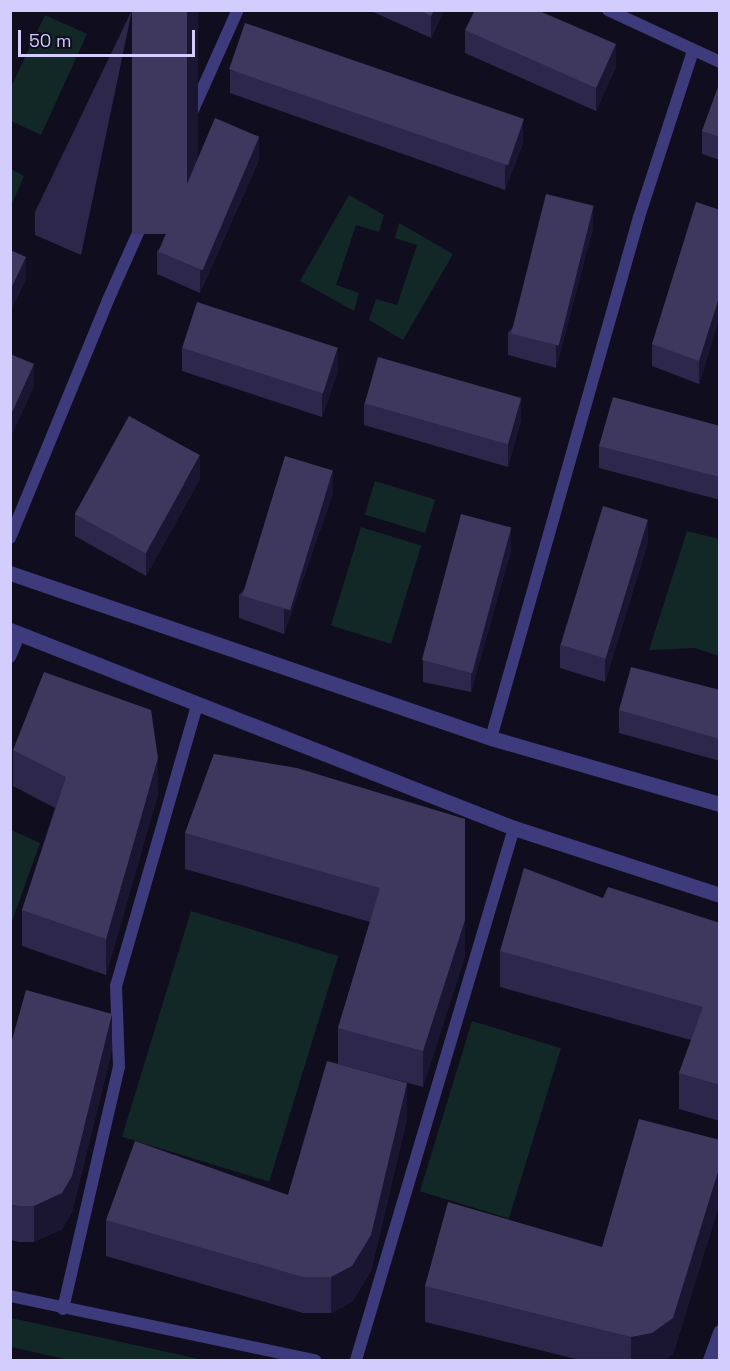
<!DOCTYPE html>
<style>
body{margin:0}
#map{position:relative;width:730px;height:1371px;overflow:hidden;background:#100d1e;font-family:"Space Grotesk",sans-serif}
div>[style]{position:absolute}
.green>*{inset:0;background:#112827;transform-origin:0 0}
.lane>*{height:12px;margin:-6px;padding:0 6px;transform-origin:6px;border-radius:6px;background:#3d3b7b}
.street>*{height:15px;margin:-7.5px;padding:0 7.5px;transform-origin:7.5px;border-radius:7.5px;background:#3d3b7b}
.wall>*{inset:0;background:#2d274b}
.shaded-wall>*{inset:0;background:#1a1531;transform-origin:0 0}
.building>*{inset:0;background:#3f385e;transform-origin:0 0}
span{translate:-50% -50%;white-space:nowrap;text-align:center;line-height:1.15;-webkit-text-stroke:4.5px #100d1e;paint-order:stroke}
.frame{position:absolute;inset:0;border:12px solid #d2cdfc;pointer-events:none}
.scale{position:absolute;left:18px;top:30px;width:177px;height:27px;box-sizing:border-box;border:3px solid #d2cdfc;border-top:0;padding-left:8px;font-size:18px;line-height:21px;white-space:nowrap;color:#d2cdfc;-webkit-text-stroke:4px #100d1e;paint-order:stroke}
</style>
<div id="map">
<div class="green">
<i style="clip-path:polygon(45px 15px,87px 34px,41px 135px,11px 121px,10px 89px)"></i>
<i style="clip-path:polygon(11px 169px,24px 176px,11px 206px)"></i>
<i style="clip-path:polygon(349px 195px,384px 215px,379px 232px,356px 225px,336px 285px,359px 293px,354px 311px,300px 281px)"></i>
<i style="clip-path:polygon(399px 223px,453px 254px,403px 340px,369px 320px,376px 299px,397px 305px,417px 245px,395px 238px)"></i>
<i style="left:375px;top:481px;width:63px;height:35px;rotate:17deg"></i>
<i style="left:361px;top:527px;width:63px;height:103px;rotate:17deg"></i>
<i style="clip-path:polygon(687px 531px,719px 539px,719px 656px,695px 648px,649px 650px)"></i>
<i style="clip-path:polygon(11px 830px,40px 843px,11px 924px)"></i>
<i style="left:191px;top:911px;width:154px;height:236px;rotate:17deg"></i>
<i style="left:472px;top:1021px;width:93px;height:178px;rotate:17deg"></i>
<i style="clip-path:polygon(11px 1318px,204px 1360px,69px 1360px,11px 1347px)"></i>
</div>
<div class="lane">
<i style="left:608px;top:10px;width:123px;rotate:24.9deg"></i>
<i style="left:10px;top:538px;width:257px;rotate:-67.6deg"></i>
<i style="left:108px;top:300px;width:318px;rotate:-65.9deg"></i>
<i style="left:10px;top:657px;width:25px;rotate:-67deg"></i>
<i style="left:491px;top:738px;width:542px;rotate:-74.14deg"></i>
<i style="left:639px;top:217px;width:175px;rotate:-72deg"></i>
<i style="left:10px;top:1296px;width:312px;rotate:11.9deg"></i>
<i style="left:63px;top:1309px;width:248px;rotate:-77deg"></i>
<i style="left:119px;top:1067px;width:81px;rotate:-92.1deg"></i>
<i style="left:116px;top:986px;width:289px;rotate:-73.9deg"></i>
<i style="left:356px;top:1360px;width:555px;rotate:-73.46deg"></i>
</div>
<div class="street">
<i style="left:10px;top:573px;width:509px;rotate:18.93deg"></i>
<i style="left:491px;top:738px;width:238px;rotate:16.1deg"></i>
<i style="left:10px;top:630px;width:541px;rotate:21.45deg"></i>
<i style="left:514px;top:828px;width:217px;rotate:18deg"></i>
<i style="left:710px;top:1360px;width:30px;rotate:-70deg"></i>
</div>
<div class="wall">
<i style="clip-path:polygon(132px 10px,81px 255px,35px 235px,35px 212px)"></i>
<i style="clip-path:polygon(369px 10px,444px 10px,431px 38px)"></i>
<i style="clip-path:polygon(465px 30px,616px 67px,596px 111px,465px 53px)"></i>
<i style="clip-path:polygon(230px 70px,523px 143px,505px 190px,230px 93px)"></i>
<i style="clip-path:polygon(720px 84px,720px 160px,702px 154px,702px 131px)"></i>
<i style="clip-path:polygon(259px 160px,200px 293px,157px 274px,157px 251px)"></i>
<i style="clip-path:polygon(720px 210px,720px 316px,699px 384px,652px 366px,652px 344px)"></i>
<i style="clip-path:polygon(593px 228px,556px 368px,508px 355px,508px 333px)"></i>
<i style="clip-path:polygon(182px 348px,338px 371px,322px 417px,182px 371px)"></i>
<i style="clip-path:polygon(364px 403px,521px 420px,508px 467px,364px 425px)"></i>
<i style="clip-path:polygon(720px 426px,720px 500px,599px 468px,599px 446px)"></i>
<i style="clip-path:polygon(200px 479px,146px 576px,75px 536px,75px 514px)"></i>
<i style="clip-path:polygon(333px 493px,284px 634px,239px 618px,239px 595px)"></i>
<i style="clip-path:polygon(648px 542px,605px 682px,560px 668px,560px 645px)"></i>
<i style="clip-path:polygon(511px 550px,471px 692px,423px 682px,423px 660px)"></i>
<i style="clip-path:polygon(720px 690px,720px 761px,619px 733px,619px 710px)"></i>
<i style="clip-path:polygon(13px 750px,158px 794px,106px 975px,22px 946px,22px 910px,55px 808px,13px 786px)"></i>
<i style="clip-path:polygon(214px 754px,465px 956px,423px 1087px,338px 1064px,338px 1028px,370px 922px,185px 869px,185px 833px)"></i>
<i style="clip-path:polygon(603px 898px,720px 923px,720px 1121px,679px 1109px,679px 1073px,691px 1040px,500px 987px,500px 951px)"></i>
<i style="clip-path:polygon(10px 1047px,112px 1050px,72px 1212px,62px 1229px,34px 1242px,19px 1242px,10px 1240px)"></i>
<i style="clip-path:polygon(407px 1119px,371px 1271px,352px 1302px,331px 1313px,303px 1313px,106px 1256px,106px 1220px,288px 1195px)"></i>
<i style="clip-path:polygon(720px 1140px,720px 1202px,673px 1354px,664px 1360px,580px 1360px,425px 1322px,425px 1286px,602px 1247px)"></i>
</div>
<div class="shaded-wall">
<i style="left:187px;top:10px;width:11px;height:247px"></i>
<i style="clip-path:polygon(434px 10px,444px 10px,431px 38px,431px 16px)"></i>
<i style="clip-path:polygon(616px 44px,616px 67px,596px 111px,596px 88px)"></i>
<i style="clip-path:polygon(523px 121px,523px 143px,505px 190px,505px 167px)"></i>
<i style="clip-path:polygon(259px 137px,259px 160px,200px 293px,200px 271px)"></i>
<i style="clip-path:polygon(593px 206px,593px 228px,556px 368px,556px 345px)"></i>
<i style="clip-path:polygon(26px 257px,26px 280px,10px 313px,10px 291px)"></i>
<i style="clip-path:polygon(720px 294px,720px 316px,699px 384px,699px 361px)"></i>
<i style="clip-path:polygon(338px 348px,338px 371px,322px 417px,322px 394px)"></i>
<i style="clip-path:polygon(34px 364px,34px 387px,10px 439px,10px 417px)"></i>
<i style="clip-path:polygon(521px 398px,521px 420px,508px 467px,508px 444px)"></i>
<i style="clip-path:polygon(200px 456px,200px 479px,146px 576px,146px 553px)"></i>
<i style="clip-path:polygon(333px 471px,333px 493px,284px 634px,284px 611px)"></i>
<i style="clip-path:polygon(648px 520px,648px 542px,605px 682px,605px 660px)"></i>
<i style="clip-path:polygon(511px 527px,511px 550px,471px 692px,471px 669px)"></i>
<i style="clip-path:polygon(158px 758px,158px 794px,106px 975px,106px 939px)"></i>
<i style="clip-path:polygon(465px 819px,465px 956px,423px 1087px,423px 1051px)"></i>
<i style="clip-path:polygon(112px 1014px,112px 1050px,72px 1212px,62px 1229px,34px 1242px,34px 1206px)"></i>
<i style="clip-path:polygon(407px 1083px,407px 1119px,371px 1271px,352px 1302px,331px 1313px,331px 1277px)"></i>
<i style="clip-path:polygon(720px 1165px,720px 1202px,673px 1354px,664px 1360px,631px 1360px,631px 1337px)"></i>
</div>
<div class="building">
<i style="left:132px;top:10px;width:55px;height:224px"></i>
<i style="clip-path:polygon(419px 10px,434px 10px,431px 16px)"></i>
<i style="clip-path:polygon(475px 10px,537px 10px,616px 44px,596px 88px,465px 30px)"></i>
<i style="left:245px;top:23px;width:295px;height:49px;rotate:19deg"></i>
<i style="clip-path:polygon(719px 84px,720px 84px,720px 137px,702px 131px)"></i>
<i style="left:215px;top:118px;width:48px;height:145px;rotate:23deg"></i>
<i style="left:546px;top:194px;width:49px;height:144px;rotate:14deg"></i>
<i style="clip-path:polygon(696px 202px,720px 210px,720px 294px,699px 361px,652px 344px)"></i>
<i style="clip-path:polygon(10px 250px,26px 257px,10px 291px)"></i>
<i style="left:197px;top:302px;width:148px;height:48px;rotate:18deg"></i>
<i style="clip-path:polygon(10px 354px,34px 364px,10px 417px)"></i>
<i style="left:378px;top:357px;width:149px;height:48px;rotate:16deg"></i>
<i style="clip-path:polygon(613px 397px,720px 426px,720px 477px,599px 446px)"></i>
<i style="left:129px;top:416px;width:81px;height:112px;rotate:29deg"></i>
<i style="left:285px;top:456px;width:50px;height:146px;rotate:17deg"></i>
<i style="left:603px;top:506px;width:47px;height:145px;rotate:17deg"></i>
<i style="left:461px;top:514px;width:52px;height:151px;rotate:15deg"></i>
<i style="clip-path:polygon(631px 667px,720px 690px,720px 739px,619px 710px)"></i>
<i style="clip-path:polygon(44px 672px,151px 710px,158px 758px,106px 939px,22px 910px,66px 777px,13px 750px)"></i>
<i style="clip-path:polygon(214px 754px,297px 768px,465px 819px,465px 920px,423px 1051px,338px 1028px,380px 888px,185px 833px)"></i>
<i style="clip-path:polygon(524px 868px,603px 898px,608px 887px,720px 923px,720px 1085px,679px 1073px,703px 1007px,500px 951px)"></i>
<i style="clip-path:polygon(26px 990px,112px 1014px,72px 1176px,62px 1193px,34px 1206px,19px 1206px,10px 1204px,10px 1047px)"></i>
<i style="clip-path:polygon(327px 1061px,407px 1083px,371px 1235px,352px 1266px,331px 1277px,303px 1277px,106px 1220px,135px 1141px,288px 1195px)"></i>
<i style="clip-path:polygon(639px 1119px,720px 1140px,720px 1165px,673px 1318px,652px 1333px,631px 1337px,425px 1286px,448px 1202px,602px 1247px)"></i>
</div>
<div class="frame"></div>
<div class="scale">50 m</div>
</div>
